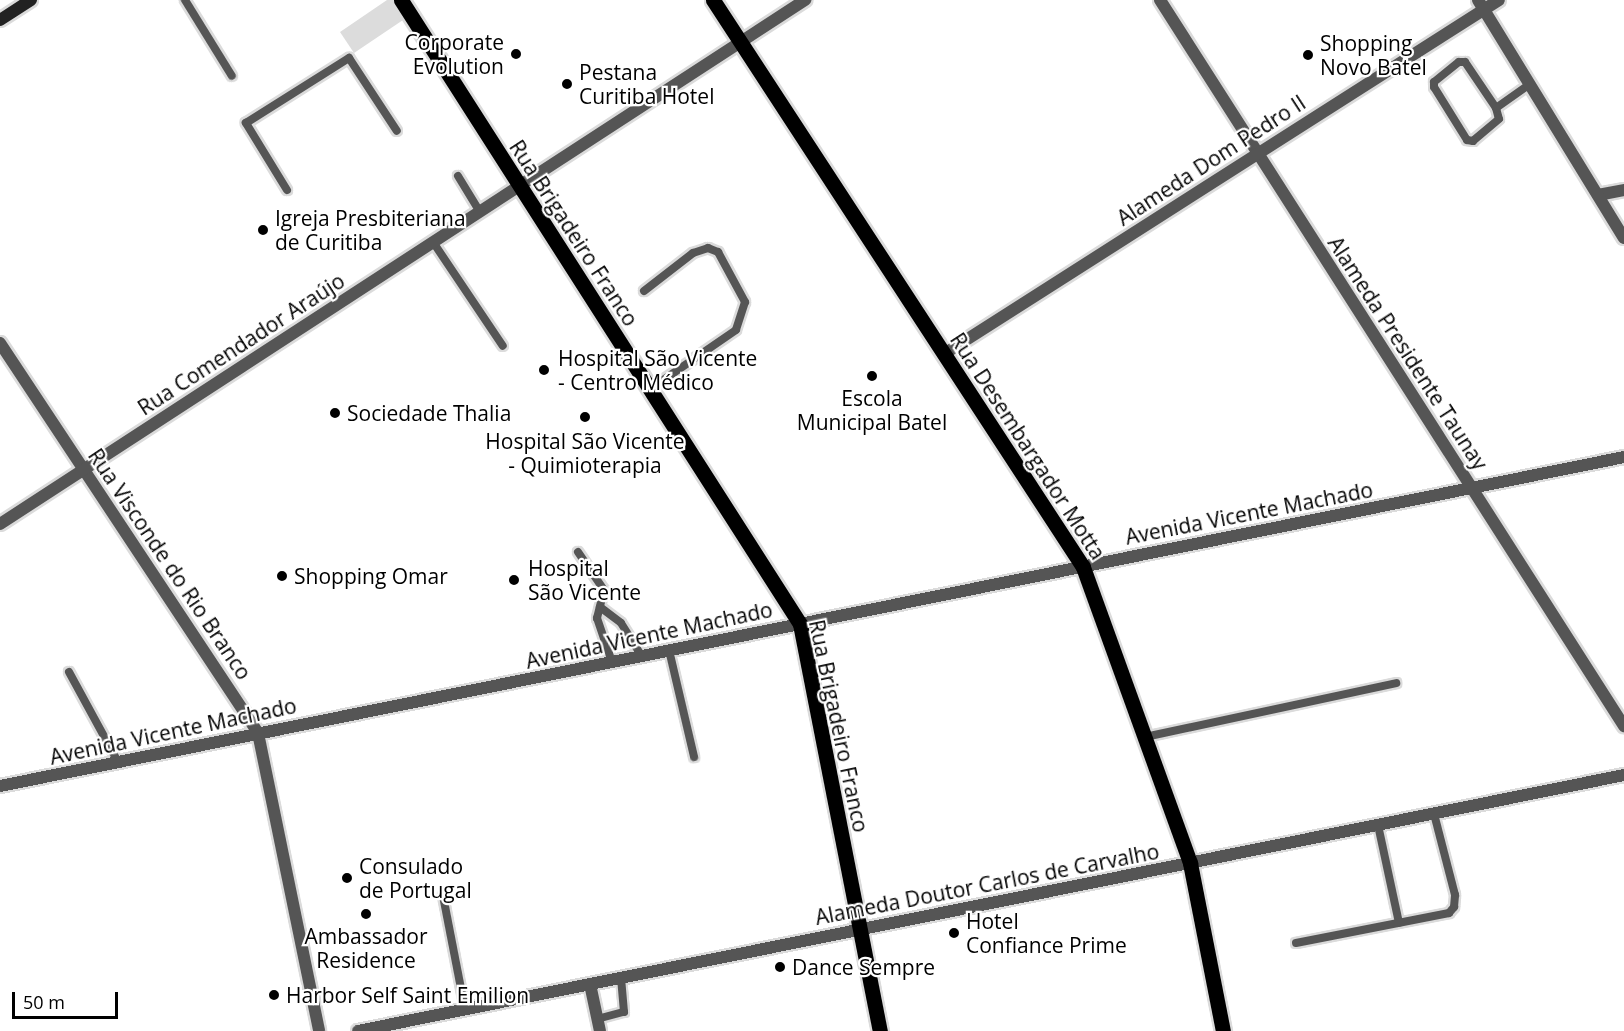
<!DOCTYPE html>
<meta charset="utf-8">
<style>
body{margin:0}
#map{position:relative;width:1624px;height:1031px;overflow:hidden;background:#fff;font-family:"Open Sans",sans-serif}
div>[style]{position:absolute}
.green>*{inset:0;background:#dcdcdc}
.roads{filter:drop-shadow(2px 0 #dbdbdb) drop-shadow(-2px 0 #dbdbdb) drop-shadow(0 2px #dbdbdb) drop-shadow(0 -2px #dbdbdb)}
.service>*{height:8px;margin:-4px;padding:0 4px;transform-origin:4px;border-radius:4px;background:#555}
.minor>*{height:12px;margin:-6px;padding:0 6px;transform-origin:6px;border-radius:6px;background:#555}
.tertiary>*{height:12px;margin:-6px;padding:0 6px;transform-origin:6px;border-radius:6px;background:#555}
.secondary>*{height:12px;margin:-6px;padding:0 6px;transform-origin:6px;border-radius:6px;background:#222}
.primary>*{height:15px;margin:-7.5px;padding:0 7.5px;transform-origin:7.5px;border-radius:7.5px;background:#000}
.dots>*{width:16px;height:16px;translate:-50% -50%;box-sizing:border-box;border:3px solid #fff;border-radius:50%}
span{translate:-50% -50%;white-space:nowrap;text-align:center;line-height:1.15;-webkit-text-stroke:4.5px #fff;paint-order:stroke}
.poi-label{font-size:21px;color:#000}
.right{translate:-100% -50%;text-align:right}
.left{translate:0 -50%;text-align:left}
.street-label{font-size:21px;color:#000}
.scale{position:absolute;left:12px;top:992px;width:106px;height:27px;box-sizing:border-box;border:3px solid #000;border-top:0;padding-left:8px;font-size:18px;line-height:21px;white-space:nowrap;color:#000;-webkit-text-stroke:4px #fff;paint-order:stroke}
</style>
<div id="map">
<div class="green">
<i style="clip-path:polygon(387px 0,393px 0,406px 18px,354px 53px,340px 32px)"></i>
</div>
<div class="roads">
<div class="service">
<i style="left:185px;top:0;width:89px;rotate:58.3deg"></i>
<i style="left:1459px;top:62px;width:6px"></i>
<i style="left:1465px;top:62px;width:55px;rotate:56deg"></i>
<i style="left:1496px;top:108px;width:11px;rotate:75deg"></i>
<i style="left:1499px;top:119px;width:34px;rotate:140deg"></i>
<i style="left:1473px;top:141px;width:6px;rotate:-171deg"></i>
<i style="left:1467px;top:140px;width:62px;rotate:-121.9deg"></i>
<i style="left:1434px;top:87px;width:5px;rotate:-90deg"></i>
<i style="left:1434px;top:82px;width:32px;rotate:-39deg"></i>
<i style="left:1496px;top:108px;width:42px;rotate:-35.2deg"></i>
<i style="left:458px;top:176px;width:42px;rotate:58.6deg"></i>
<i style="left:287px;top:190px;width:79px;rotate:-121.5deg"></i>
<i style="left:246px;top:123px;width:122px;rotate:-32.3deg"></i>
<i style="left:349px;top:58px;width:87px;rotate:56.7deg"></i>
<i style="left:433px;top:242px;width:125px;rotate:56.1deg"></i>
<i style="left:644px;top:291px;width:62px;rotate:-37.8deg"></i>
<i style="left:693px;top:253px;width:16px;rotate:-18deg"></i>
<i style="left:708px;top:248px;width:11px;rotate:22deg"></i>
<i style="left:718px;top:252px;width:57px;rotate:61.6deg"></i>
<i style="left:745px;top:302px;width:29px;rotate:108deg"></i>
<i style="left:736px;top:330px;width:104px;rotate:145.5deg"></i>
<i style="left:578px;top:552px;width:46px;rotate:55.6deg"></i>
<i style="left:604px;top:590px;width:29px;rotate:104deg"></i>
<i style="left:597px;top:618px;width:46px;rotate:71.2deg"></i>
<i style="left:600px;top:607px;width:26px;rotate:37deg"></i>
<i style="left:621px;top:623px;width:39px;rotate:58deg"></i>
<i style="left:669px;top:650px;width:110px;rotate:76.8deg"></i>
<i style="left:69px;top:672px;width:102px;rotate:61.4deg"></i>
<i style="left:1145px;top:737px;width:257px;rotate:-12.1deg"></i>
<i style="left:1378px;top:825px;width:100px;rotate:77.9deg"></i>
<i style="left:443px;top:896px;width:115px;rotate:79deg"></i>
<i style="left:1296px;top:943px;width:156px;rotate:-11.1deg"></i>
<i style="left:1449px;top:913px;width:8px;rotate:-50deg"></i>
<i style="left:1454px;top:907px;width:12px;rotate:-85deg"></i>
<i style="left:1455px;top:895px;width:84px;rotate:-104.5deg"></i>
<i style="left:597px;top:1019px;width:28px;rotate:-15deg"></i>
<i style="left:624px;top:1012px;width:34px;rotate:-95deg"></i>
</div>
<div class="minor">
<i style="left:1160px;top:0;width:862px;rotate:57.42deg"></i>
<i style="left:1598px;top:195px;width:26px;rotate:-11deg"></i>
<i style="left:944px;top:354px;width:658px;rotate:-32.53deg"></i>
<i style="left:590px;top:984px;width:48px;rotate:78deg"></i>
</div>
<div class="tertiary">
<i style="left:1478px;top:0;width:279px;rotate:58.5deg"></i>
<i style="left:0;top:343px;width:468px;rotate:56.5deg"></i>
<i style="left:258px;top:733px;width:304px;rotate:78.4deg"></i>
<i style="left:0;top:524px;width:961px;rotate:-33.06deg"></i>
<i style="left:0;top:786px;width:1657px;rotate:-11.45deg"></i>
<i style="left:358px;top:1031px;width:1292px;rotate:-11.43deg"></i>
</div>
<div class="secondary">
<i style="left:0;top:20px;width:37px;rotate:-33deg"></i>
</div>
<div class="primary">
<i style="left:401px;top:0;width:741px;rotate:57.4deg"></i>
<i style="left:800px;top:624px;width:415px;rotate:78.9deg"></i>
<i style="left:713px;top:0;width:677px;rotate:56.87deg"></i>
<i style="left:1083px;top:567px;width:315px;rotate:70.1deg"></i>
<i style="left:1190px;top:863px;width:171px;rotate:78.9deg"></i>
</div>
</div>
<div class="dots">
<i style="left:516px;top:54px;background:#000"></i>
<i style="left:1308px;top:55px;background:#000"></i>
<i style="left:567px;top:84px;background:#000"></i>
<i style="left:263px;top:230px;background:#000"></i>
<i style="left:544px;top:370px;background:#000"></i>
<i style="left:872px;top:376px;background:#000"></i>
<i style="left:335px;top:413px;background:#000"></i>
<i style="left:585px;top:417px;background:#000"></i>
<i style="left:282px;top:576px;background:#000"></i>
<i style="left:514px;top:580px;background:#000"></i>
<i style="left:347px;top:878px;background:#000"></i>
<i style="left:366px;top:914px;background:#000"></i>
<i style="left:954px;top:933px;background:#000"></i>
<i style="left:780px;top:967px;background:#000"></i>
<i style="left:274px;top:995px;background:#000"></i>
</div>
<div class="poi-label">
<span class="right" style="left:504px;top:54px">Corporate<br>Evolution</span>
<span class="left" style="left:1320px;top:55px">Shopping<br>Novo Batel</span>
<span class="left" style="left:579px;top:84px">Pestana<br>Curitiba Hotel</span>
<span class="left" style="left:275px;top:230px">Igreja Presbiteriana<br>de Curitiba</span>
<span class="left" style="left:558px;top:370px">Hospital São Vicente<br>- Centro Médico</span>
<span style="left:872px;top:410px">Escola<br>Municipal Batel</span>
<span class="left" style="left:347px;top:413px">Sociedade Thalia</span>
<span style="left:585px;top:453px">Hospital São Vicente<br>- Quimioterapia</span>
<span class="left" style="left:528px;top:580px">Hospital<br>São Vicente</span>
<span class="left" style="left:294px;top:576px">Shopping Omar</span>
<span class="left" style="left:359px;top:878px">Consulado<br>de Portugal</span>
<span class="left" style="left:966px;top:933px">Hotel<br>Confiance Prime</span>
<span style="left:366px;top:948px">Ambassador<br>Residence</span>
<span class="left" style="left:792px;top:967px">Dance Sempre</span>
<span class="left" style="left:286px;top:995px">Harbor Self Saint Emilion</span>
</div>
<div class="street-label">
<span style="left:1211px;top:160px;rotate:-33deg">Alameda Dom Pedro II</span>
<span style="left:574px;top:233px;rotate:57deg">Rua Brigadeiro Franco</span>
<span style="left:241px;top:344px;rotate:-33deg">Rua Comendador Araújo</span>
<span style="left:1408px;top:353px;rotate:57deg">Alameda Presidente Taunay</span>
<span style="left:1028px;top:446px;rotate:57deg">Rua Desembargador Motta</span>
<span style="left:1249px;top:513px;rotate:-11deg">Avenida Vicente Machado</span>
<span style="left:170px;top:564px;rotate:56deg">Rua Visconde do Rio Branco</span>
<span style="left:649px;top:635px;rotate:-12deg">Avenida Vicente Machado</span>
<span style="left:839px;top:726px;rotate:78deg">Rua Brigadeiro Franco</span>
<span style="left:173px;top:731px;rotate:-12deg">Avenida Vicente Machado</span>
<span style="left:987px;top:884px;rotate:-11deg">Alameda Doutor Carlos de Carvalho</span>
</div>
<div class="scale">50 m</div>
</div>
